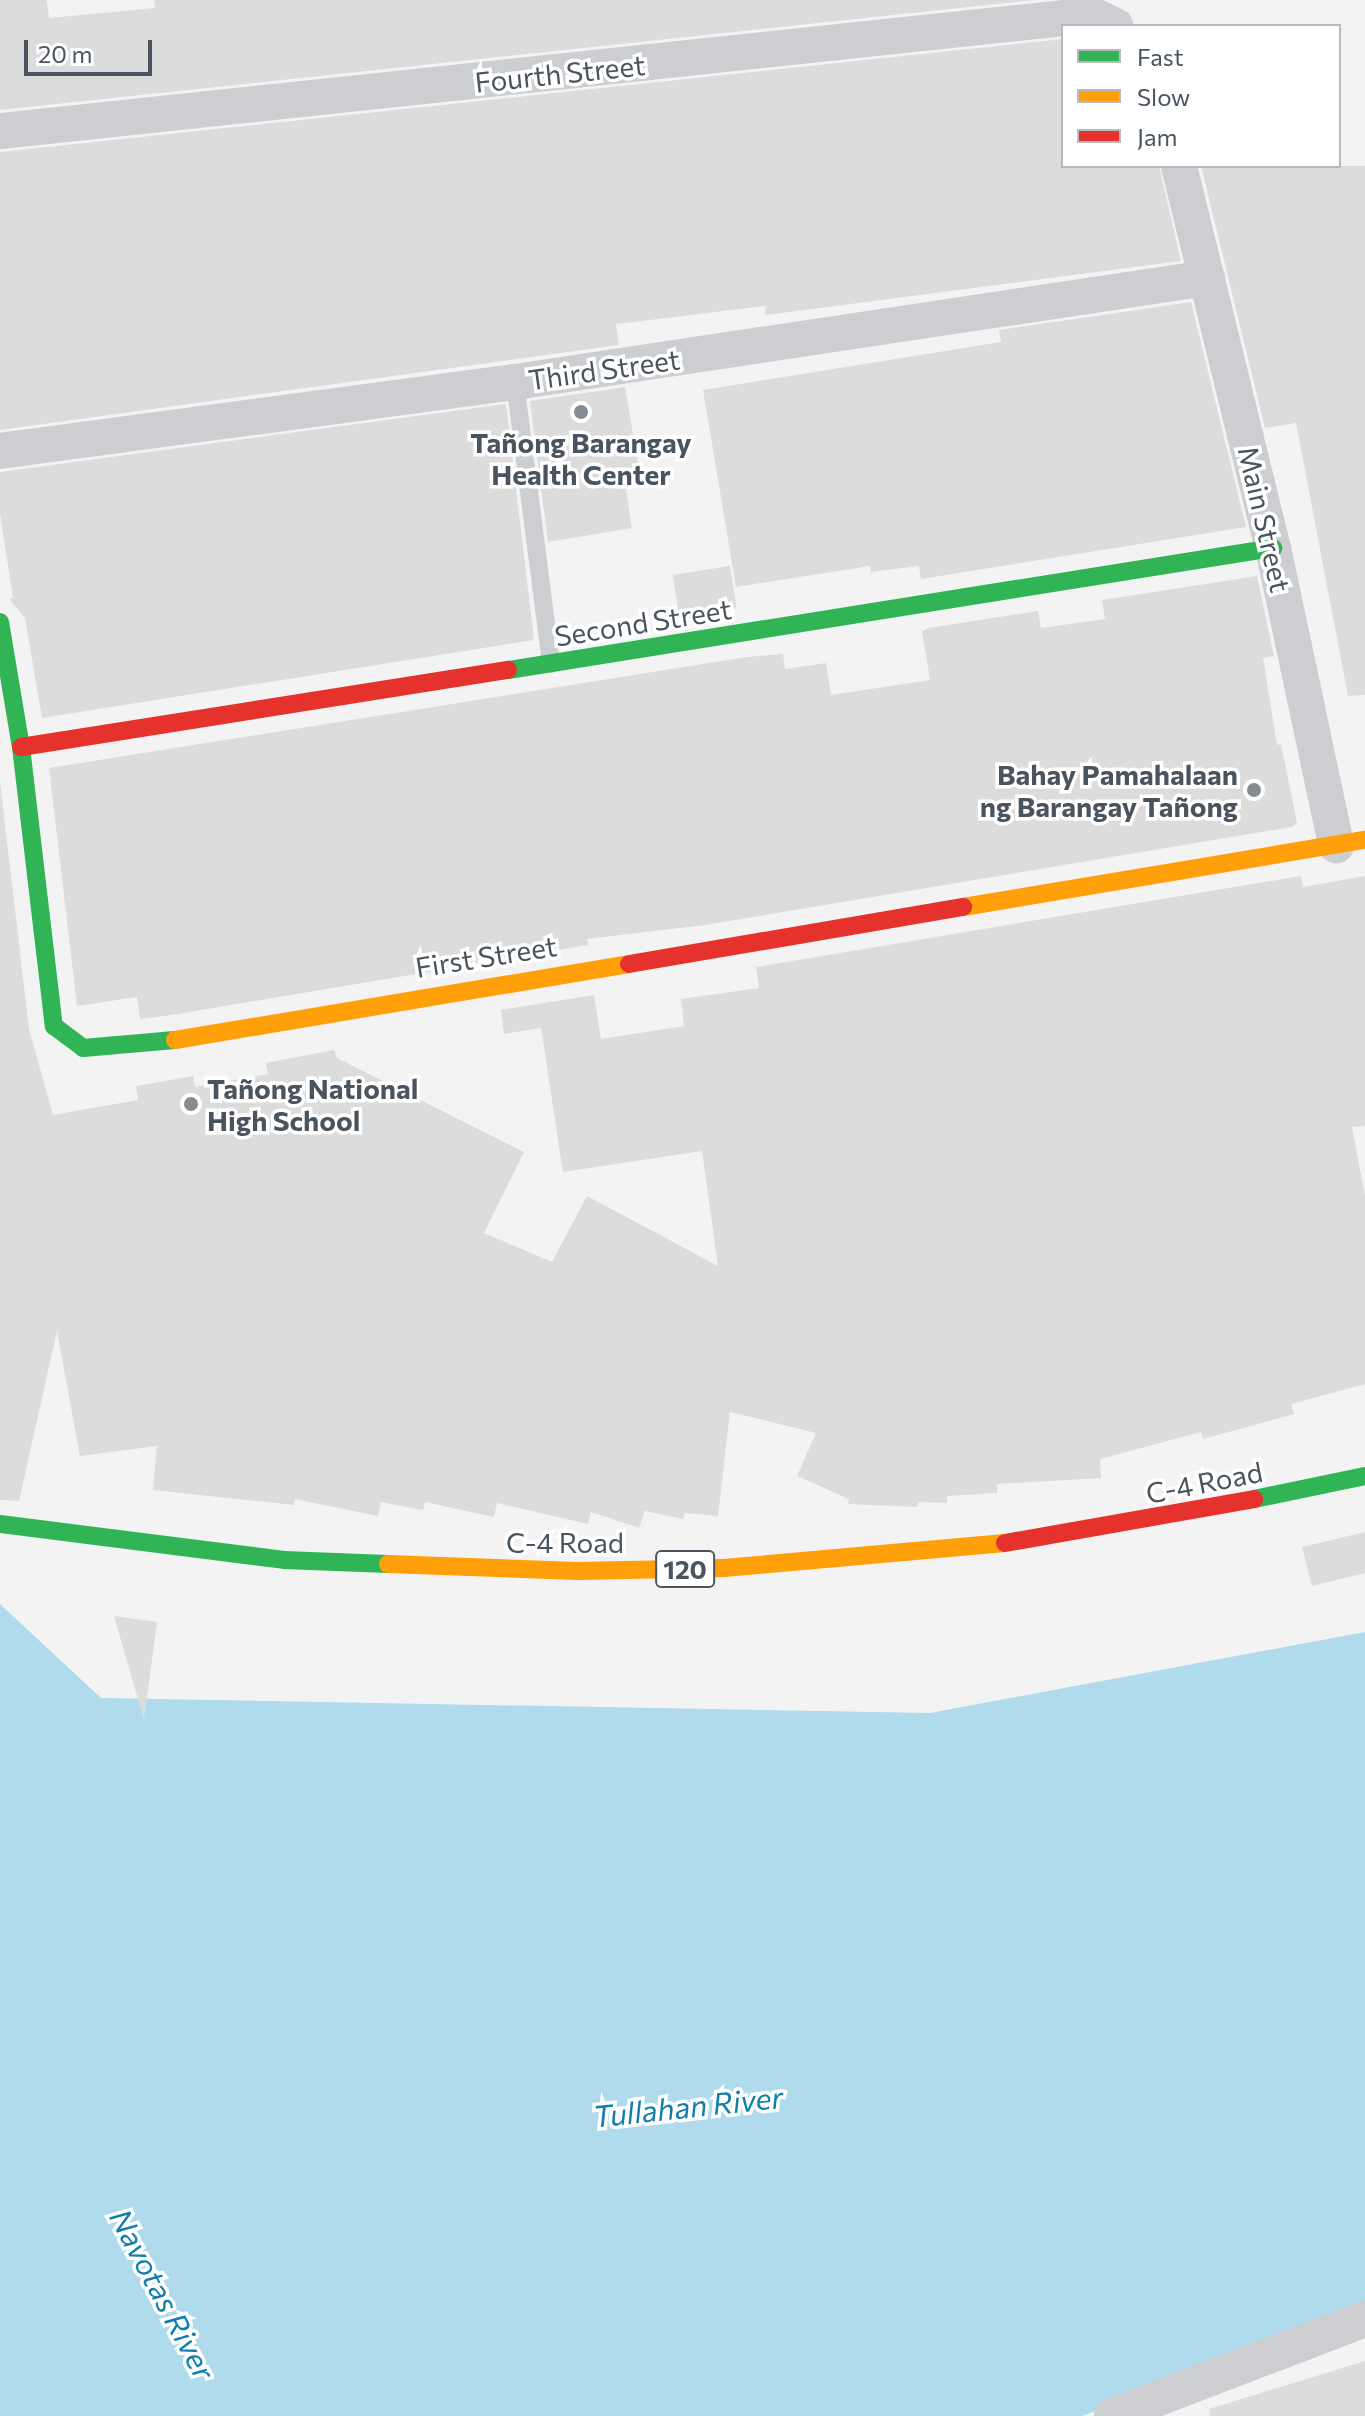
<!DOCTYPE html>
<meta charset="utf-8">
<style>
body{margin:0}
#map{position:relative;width:1365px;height:2416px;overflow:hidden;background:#f3f3f3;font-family:Commissioner,sans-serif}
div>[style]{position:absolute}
.water>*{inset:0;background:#afdbed}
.building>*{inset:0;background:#dcdcdd;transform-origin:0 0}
.lane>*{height:18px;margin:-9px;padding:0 9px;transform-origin:9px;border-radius:9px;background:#cdced1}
.street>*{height:36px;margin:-18px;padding:0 18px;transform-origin:18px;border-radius:18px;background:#cdced1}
.fast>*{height:18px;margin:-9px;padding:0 9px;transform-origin:9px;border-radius:9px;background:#30b455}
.slow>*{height:18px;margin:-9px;padding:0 9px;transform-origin:9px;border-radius:9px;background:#ff9f0a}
.jam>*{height:18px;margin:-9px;padding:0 9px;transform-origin:9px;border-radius:9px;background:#e5322d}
.dots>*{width:22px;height:22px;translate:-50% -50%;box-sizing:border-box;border:4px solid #fff;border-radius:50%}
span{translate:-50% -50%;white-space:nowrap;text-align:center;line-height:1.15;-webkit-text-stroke:7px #fff;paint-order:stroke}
.shield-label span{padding:2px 6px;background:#fff;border:2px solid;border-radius:6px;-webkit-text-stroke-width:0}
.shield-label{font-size:26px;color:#4a545f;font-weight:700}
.street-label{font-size:28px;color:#4a545f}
.poi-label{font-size:28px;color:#4a545f;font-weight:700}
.right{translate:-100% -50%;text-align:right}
.left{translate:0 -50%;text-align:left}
.water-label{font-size:30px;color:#107fac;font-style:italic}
.legend{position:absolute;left:1061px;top:24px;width:280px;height:144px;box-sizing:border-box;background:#fff;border:2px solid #b7bbbf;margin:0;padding:10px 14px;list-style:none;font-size:24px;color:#4a545f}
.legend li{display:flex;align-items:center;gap:16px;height:40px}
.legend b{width:40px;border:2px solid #b7bbbf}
.scale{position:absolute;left:24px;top:40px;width:128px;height:36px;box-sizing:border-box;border:4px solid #4a545f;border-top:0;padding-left:10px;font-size:24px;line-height:28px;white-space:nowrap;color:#4a545f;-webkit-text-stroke:6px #fff;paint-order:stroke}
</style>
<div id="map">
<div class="water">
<i style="clip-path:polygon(0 1604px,101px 1698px,930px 1713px,1365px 1632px,1365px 2314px,1082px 2416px,0 2416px)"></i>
</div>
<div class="building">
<i style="clip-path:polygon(0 0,47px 0,49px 18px,155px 8px,154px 0,1034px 0,0 110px)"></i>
<i style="clip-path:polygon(1063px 39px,1063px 166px,1159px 166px,1181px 261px,766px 315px,765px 306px,642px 321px,616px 324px,619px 345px,0 430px,0 152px)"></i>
<i style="clip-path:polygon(1201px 166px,1365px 166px,1365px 695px,1348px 696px,1296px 423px,1265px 428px)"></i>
<i style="clip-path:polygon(1191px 302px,1246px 527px,921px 579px,919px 566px,871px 572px,870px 566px,736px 587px,703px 390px,1001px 342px,999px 330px)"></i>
<i style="clip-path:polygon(625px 387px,641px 481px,625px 483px,632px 528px,548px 542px,530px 401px)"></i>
<i style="clip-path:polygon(506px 404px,534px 640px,42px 718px,25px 618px,9px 599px,13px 598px,0 514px,0 472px)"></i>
<i style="left:730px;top:566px;width:43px;height:58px;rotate:81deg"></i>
<i style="clip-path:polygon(1257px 576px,1274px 656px,1263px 658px,1277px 745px,1281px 744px,1297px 823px,1292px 827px,705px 925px,587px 939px,588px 945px,172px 1015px,140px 1019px,137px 997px,77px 1006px,49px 768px,747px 657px,783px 654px,785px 669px,826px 663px,831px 695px,930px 680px,922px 631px,929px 628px,1038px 611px,1041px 628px,1105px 619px,1102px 600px)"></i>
<i style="clip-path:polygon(0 782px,29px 1029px,53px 1115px,138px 1100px,136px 1086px,193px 1076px,195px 1087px,268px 1074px,266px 1063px,334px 1050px,337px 1058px,524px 1152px,484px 1233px,552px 1262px,587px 1196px,718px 1266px,702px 1151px,563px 1172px,541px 1028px,504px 1034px,501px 1010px,594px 995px,601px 1039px,684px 1026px,681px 999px,759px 988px,756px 967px,1301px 876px,1303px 887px,1365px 876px,1365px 1126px,1352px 1127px,1365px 1196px,1365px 1384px,1291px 1404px,1294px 1414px,1247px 1427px,1203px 1439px,1201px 1432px,1100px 1459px,1101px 1478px,997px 1484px,997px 1493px,947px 1496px,947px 1503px,918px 1502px,918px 1507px,848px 1504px,849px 1499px,797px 1476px,816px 1433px,730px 1412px,718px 1516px,685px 1513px,683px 1519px,645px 1511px,639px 1528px,591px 1512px,588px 1524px,497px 1503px,494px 1517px,425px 1502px,423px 1510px,381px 1502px,378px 1516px,295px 1499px,294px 1505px,153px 1490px,157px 1446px,80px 1456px,57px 1331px,19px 1501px,0 1500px)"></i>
<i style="clip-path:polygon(1365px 1532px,1365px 1573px,1312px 1586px,1302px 1547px)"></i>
<i style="clip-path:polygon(114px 1616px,157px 1622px,144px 1720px)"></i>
<i style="clip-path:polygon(1365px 2361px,1365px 2416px,1210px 2416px,1209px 2409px)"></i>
</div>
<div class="lane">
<i style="left:515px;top:382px;width:284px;rotate:82.7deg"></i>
</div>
<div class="street">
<i style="left:0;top:131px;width:1098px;rotate:-6.06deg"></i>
<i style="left:1092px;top:15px;width:26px;rotate:25deg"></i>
<i style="left:1179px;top:166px;width:393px;rotate:76.2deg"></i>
<i style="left:1273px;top:548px;width:304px;rotate:78deg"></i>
<i style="left:0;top:451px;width:520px;rotate:-7.63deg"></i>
<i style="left:515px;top:382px;width:700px;rotate:-8.55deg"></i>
<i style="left:1112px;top:2416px;width:271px;rotate:-21deg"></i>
</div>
<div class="fast">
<i style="left:0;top:622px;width:127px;rotate:80.5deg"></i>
<i style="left:21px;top:747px;width:281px;rotate:83.3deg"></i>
<i style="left:54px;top:1026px;width:36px;rotate:37deg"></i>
<i style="left:83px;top:1048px;width:92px;rotate:-5deg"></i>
<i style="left:508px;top:670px;width:775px;rotate:-9.06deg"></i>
<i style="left:1254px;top:1499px;width:113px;rotate:-11.7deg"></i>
<i style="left:0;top:1524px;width:286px;rotate:7.2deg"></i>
<i style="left:284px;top:1560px;width:104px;rotate:2.2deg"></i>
</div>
<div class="slow">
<i style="left:963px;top:907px;width:408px;rotate:-9.5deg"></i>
<i style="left:175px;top:1040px;width:460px;rotate:-9.5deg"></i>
<i style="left:388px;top:1564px;width:189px;rotate:2.1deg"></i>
<i style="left:577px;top:1571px;width:147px;rotate:-1.2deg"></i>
<i style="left:724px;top:1568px;width:282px;rotate:-5.1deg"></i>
</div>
<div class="jam">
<i style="left:21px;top:747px;width:493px;rotate:-9deg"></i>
<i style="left:629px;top:964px;width:339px;rotate:-9.7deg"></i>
<i style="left:1005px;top:1543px;width:253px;rotate:-10deg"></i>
</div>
<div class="dots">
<i style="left:581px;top:412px;background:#858c93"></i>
<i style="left:1254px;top:790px;background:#858c93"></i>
<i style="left:191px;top:1104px;background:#858c93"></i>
</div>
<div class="shield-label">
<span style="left:685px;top:1569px">120</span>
</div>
<div class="street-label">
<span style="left:560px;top:73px;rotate:-6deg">Fourth Street</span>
<span style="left:604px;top:369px;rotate:-8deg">Third Street</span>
<span style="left:1265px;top:519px;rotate:77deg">Main Street</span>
<span style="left:643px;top:622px;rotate:-9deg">Second Street</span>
<span style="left:486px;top:956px;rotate:-9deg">First Street</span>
<span style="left:1204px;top:1482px;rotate:-11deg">C-4 Road</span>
<span style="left:565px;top:1542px">C-4 Road</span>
</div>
<div class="poi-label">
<span style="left:581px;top:458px">Tañong Barangay<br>Health Center</span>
<span class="right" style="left:1238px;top:790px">Bahay Pamahalaan<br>ng Barangay Tañong</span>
<span class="left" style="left:207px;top:1104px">Tañong National<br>High School</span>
</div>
<div class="water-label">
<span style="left:688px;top:2106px;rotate:-6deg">Tullahan River</span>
<span style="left:163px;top:2294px;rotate:62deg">Navotas River</span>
</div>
<ul class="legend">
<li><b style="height:10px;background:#30b455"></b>Fast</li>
<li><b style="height:10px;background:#ff9f0a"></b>Slow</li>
<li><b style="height:10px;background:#e5322d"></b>Jam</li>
</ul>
<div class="scale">20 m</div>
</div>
